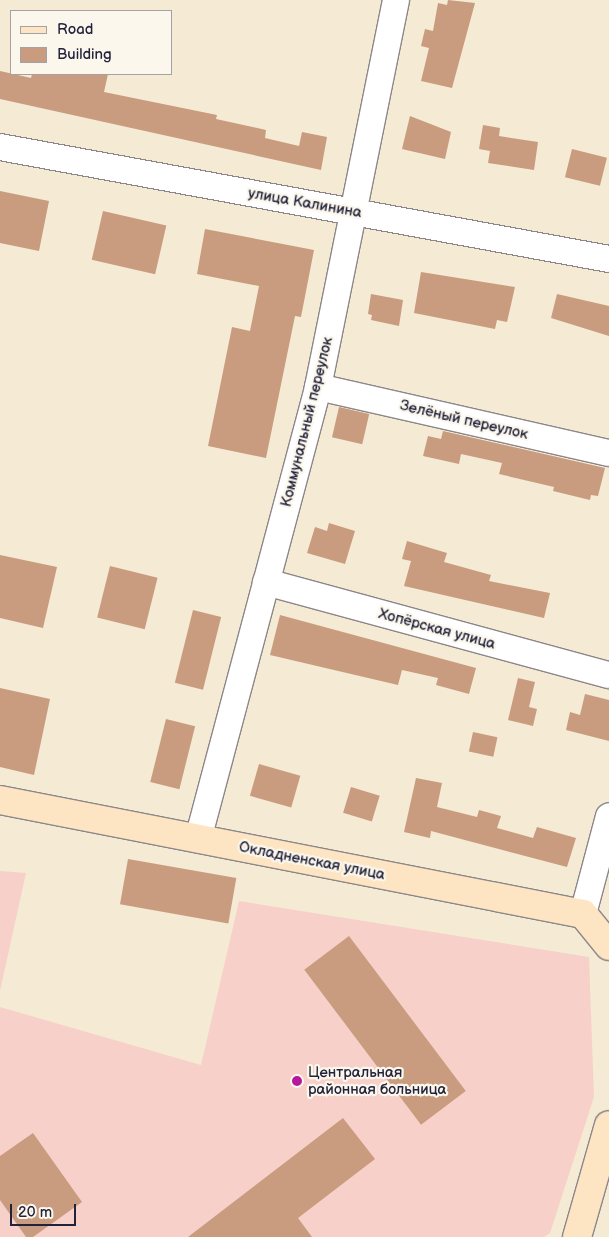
<!DOCTYPE html>
<meta charset="utf-8">
<style>
body{margin:0}
#map{position:relative;width:609px;height:1237px;overflow:hidden;background:#f5ead4;font-family:"Balsamiq Sans",sans-serif}
div>[style]{position:absolute}
.built>*{inset:0;background:#f7d1c9}
.building>*{inset:0;background:#c99c7f;transform-origin:0 0}
.roads{filter:drop-shadow(1px 0 #8c8688) drop-shadow(-1px 0 #8c8688) drop-shadow(0 1px #8c8688) drop-shadow(0 -1px #8c8688)}
.street>*{height:26px;margin:-13px;padding:0 13px;transform-origin:13px;border-radius:13px;background:#fff}
.secondary>*{height:28px;margin:-14px;padding:0 14px;transform-origin:14px;border-radius:14px;background:#fde5c4}
.dots>*{width:14px;height:14px;translate:-50% -50%;box-sizing:border-box;border:2px solid #fbf7ec;border-radius:50%}
span{translate:-50% -50%;white-space:nowrap;text-align:center;line-height:1.15;-webkit-text-stroke:4.5px #fbf7ec;paint-order:stroke}
.street-label{font-size:15px;color:#22223b}
.poi-label{font-size:15px;color:#22223b}
.left{translate:0 -50%;text-align:left}
.legend{position:absolute;left:10px;top:10px;width:162px;height:65px;box-sizing:border-box;background:#fbf7ec;border:1px solid #a4a2a5;margin:0;padding:6px 9px;list-style:none;font-size:15px;color:#22223b}
.legend li{display:flex;align-items:center;gap:10px;height:25px}
.legend b{width:25px;border:1px solid #a4a2a5}
.scale{position:absolute;left:10px;top:1204px;width:66px;height:22px;box-sizing:border-box;border:2px solid #22223b;border-top:0;padding-left:6px;font-size:15px;line-height:18px;white-space:nowrap;color:#22223b;-webkit-text-stroke:4px #fbf7ec;paint-order:stroke}
</style>
<div id="map">
<div class="built">
<i style="clip-path:polygon(0 871px,26px 873px,0 991px)"></i>
<i style="clip-path:polygon(239px 901px,589px 957px,594px 1097px,550px 1233px,544px 1237px,0 1237px,0 1007px,201px 1065px)"></i>
</div>
<div class="building">
<i style="clip-path:polygon(448px 0,475px 3px,452px 88px,421px 81px,429px 48px,421px 46px,425px 29px,433px 31px,438px 3px,447px 5px)"></i>
<i style="clip-path:polygon(0 71px,31px 78px,32px 74px,108px 74px,104px 92px,217px 115px,216px 119px,266px 130px,265px 138px,299px 146px,302px 132px,327px 137px,321px 170px,0 99px)"></i>
<i style="clip-path:polygon(410px 116px,451px 132px,445px 159px,402px 149px)"></i>
<i style="clip-path:polygon(483px 125px,500px 128px,499px 136px,538px 142px,534px 170px,488px 163px,490px 151px,479px 149px)"></i>
<i style="left:572px;top:149px;width:36px;height:29px;rotate:14deg"></i>
<i style="clip-path:polygon(0 191px,49px 201px,39px 251px,0 243px)"></i>
<i style="left:103px;top:211px;width:65px;height:50px;rotate:13deg"></i>
<i style="clip-path:polygon(205px 229px,314px 250px,301px 317px,295px 316px,266px 458px,208px 446px,232px 327px,250px 331px,259px 286px,197px 274px)"></i>
<i style="clip-path:polygon(421px 272px,515px 287px,507px 322px,497px 320px,495px 329px,414px 313px)"></i>
<i style="clip-path:polygon(371px 294px,403px 300px,399px 326px,371px 320px,372px 315px,368px 314px)"></i>
<i style="clip-path:polygon(557px 294px,609px 306px,609px 336px,551px 318px)"></i>
<i style="left:339px;top:407px;width:31px;height:31px;rotate:13deg"></i>
<i style="clip-path:polygon(443px 431px,605px 468px,598px 496px,591px 495px,590px 500px,553px 491px,554px 487px,499px 474px,502px 463px,461px 454px,459px 464px,423px 456px,428px 436px,441px 439px)"></i>
<i style="clip-path:polygon(329px 523px,355px 531px,345px 564px,307px 553px,315px 527px,327px 531px)"></i>
<i style="clip-path:polygon(407px 541px,447px 553px,444px 562px,491px 575px,489px 581px,550px 593px,544px 618px,404px 586px,411px 561px,402px 559px)"></i>
<i style="clip-path:polygon(0 555px,57px 567px,43px 628px,0 618px)"></i>
<i style="left:110px;top:566px;width:49px;height:53px;rotate:14deg"></i>
<i style="left:193px;top:610px;width:29px;height:75px;rotate:14deg"></i>
<i style="clip-path:polygon(280px 615px,476px 668px,469px 694px,436px 685px,438px 678px,402px 670px,398px 685px,270px 655px)"></i>
<i style="clip-path:polygon(518px 678px,535px 682px,529px 707px,537px 709px,533px 726px,508px 720px)"></i>
<i style="clip-path:polygon(0 688px,50px 699px,34px 775px,0 767px)"></i>
<i style="clip-path:polygon(585px 694px,609px 700px,609px 741px,566px 730px,570px 712px,580px 715px)"></i>
<i style="left:166px;top:719px;width:30px;height:65px;rotate:14deg"></i>
<i style="left:473px;top:732px;width:25px;height:20px;rotate:12deg"></i>
<i style="left:259px;top:764px;width:43px;height:33px;rotate:16deg"></i>
<i style="clip-path:polygon(416px 778px,442px 783px,437px 807px,477px 817px,479px 810px,501px 816px,497px 828px,533px 838px,537px 827px,576px 838px,567px 867px,431px 831px,430px 838px,404px 832px)"></i>
<i style="left:351px;top:787px;width:30px;height:27px;rotate:17deg"></i>
<i style="left:128px;top:859px;width:110px;height:46px;rotate:10deg"></i>
<i style="left:349px;top:936px;width:194px;height:56px;rotate:53deg"></i>
<i style="clip-path:polygon(343px 1118px,375px 1159px,298px 1218px,312px 1237px,188px 1237px)"></i>
<i style="clip-path:polygon(33px 1133px,82px 1202px,33px 1237px,26px 1237px,0 1200px,0 1156px)"></i>
</div>
<div class="roads">
<div class="street">
<i style="left:0;top:147px;width:619px;rotate:10.42deg"></i>
<i style="left:318px;top:387px;width:298px;rotate:12.8deg"></i>
<i style="left:266px;top:582px;width:355px;rotate:15.2deg"></i>
<i style="left:198px;top:839px;width:468px;rotate:-75.1deg"></i>
<i style="left:318px;top:387px;width:395px;rotate:-78.6deg"></i>
<i style="left:583px;top:914px;width:101px;rotate:-75.1deg"></i>
</div>
<div class="secondary">
<i style="left:0;top:800px;width:594px;rotate:11.06deg"></i>
<i style="left:583px;top:914px;width:41px;rotate:50.9deg"></i>
<i style="left:577px;top:1237px;width:116px;rotate:-74.1deg"></i>
</div>
</div>
<div class="dots">
<i style="left:297px;top:1081px;background:#b5179e"></i>
</div>
<div class="street-label">
<span style="left:305px;top:203px;rotate:10deg">улица Калинина</span>
<span style="left:464px;top:420px;rotate:13deg">Зелёный переулок</span>
<span style="left:307px;top:422px;rotate:-76deg">Коммунальный переулок</span>
<span style="left:437px;top:629px;rotate:15deg">Хопёрская улица</span>
<span style="left:312px;top:861px;rotate:11deg">Окладненская улица</span>
</div>
<div class="poi-label">
<span class="left" style="left:308px;top:1081px">Центральная<br>районная больница</span>
</div>
<ul class="legend">
<li><b style="height:6px;background:#fde5c4"></b>Road</li>
<li><b style="height:14px;background:#c99c7f"></b>Building</li>
</ul>
<div class="scale">20 m</div>
</div>
